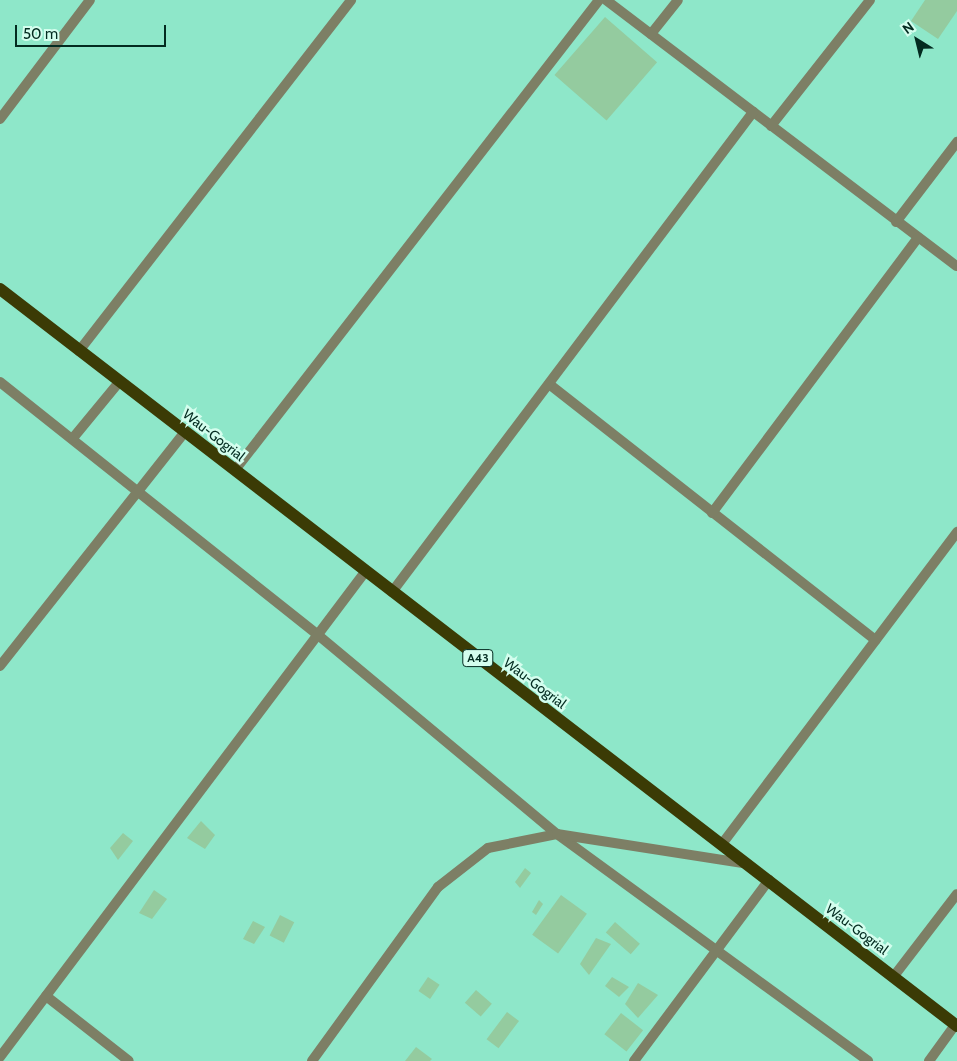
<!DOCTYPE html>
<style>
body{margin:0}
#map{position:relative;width:957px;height:1061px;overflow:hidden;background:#8ee7c9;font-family:Cabin,sans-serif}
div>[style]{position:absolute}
.building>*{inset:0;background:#94cb9f;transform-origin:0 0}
.minor>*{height:10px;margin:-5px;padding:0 5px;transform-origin:5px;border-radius:5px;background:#7d7f65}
.primary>*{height:12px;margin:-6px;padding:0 6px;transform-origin:6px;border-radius:6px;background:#3b3b05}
span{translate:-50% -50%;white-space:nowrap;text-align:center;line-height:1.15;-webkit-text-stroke:5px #d4feee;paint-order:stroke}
.shield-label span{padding:1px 4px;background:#d4feee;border:1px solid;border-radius:4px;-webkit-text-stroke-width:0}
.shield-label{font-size:12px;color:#032b20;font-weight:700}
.street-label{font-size:14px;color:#032b20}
.north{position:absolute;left:892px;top:15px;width:50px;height:50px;-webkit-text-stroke:4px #d4feee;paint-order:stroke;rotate:324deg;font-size:14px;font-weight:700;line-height:20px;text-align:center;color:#032b20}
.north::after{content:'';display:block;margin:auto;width:18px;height:22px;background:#032b20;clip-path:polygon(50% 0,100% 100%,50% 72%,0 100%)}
.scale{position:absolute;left:15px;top:25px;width:151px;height:22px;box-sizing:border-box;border:2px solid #032b20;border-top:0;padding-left:6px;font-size:15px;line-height:18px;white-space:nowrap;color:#032b20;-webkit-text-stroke:4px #d4feee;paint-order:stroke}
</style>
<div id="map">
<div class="building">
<i style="clip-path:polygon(925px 0,957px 0,957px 11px,938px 39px,911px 21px)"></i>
<i style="left:605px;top:17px;width:69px;height:77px;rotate:41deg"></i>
<i style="clip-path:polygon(201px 821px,215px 835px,205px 849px,187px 838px)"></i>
<i style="clip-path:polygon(123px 833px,133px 841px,118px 860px,110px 848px)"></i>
<i style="clip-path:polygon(525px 868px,531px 873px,520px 888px,515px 882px)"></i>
<i style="clip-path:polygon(154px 890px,167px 899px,152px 919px,139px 913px)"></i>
<i style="left:561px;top:895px;width:32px;height:49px;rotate:36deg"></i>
<i style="clip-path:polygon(539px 900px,543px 904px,536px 915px,532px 912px)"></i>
<i style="left:280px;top:915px;width:16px;height:23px;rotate:27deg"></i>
<i style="clip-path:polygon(253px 921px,265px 927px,254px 944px,243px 939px)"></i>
<i style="left:615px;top:922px;width:33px;height:14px;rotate:41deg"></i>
<i style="clip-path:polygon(596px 938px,611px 944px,589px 975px,580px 964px)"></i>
<i style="left:428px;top:977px;width:14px;height:17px;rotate:34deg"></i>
<i style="clip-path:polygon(612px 977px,629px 987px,619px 997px,605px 986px)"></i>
<i style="clip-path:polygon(638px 983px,658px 995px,638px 1018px,625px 1004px)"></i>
<i style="left:476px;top:990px;width:21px;height:17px;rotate:41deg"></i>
<i style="left:507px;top:1012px;width:15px;height:34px;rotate:37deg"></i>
<i style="left:621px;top:1013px;width:28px;height:27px;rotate:38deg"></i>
<i style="clip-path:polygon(416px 1047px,432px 1059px,430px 1061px,405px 1061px)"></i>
</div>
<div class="minor">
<i style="left:606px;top:0;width:440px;rotate:37.2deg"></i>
<i style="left:651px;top:34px;width:43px;rotate:-51.5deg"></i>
<i style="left:0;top:119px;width:149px;rotate:-52.9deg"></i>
<i style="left:771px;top:126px;width:160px;rotate:-51.8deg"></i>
<i style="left:896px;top:222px;width:101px;rotate:-52.7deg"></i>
<i style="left:79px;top:351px;width:444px;rotate:-52.2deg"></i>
<i style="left:0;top:382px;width:406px;rotate:38.5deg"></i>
<i style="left:318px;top:635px;width:311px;rotate:39.8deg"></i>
<i style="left:557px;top:834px;width:385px;rotate:36.1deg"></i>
<i style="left:549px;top:384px;width:415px;rotate:38.1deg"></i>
<i style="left:73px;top:438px;width:74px;rotate:-50.5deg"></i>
<i style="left:235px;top:470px;width:594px;rotate:-52.24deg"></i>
<i style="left:712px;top:513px;width:344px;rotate:-53.2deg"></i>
<i style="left:392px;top:592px;width:601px;rotate:-53.05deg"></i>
<i style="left:0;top:666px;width:298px;rotate:-51.7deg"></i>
<i style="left:722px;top:844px;width:391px;rotate:-53deg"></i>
<i style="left:894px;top:976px;width:103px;rotate:-52.5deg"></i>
<i style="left:46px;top:996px;width:105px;rotate:38.1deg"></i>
<i style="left:0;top:1057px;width:607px;rotate:-53.04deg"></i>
<i style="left:312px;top:1061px;width:215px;rotate:-54.1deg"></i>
<i style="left:438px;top:887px;width:63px;rotate:-38deg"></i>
<i style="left:488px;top:848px;width:70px;rotate:-11.5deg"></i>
<i style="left:557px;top:834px;width:193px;rotate:8.9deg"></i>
<i style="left:634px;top:1061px;width:226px;rotate:-53.3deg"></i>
<i style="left:929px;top:1061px;width:44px;rotate:-54.2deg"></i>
</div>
<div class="primary">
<i style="left:0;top:289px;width:1208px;rotate:37.6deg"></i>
</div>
<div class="shield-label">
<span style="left:478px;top:658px">A43</span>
</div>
<div class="street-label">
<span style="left:214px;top:435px;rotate:38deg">Wau-Gogrial</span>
<span style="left:535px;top:683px;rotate:37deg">Wau-Gogrial</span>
<span style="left:857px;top:929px;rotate:37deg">Wau-Gogrial</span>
</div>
<div class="north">N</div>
<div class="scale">50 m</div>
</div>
